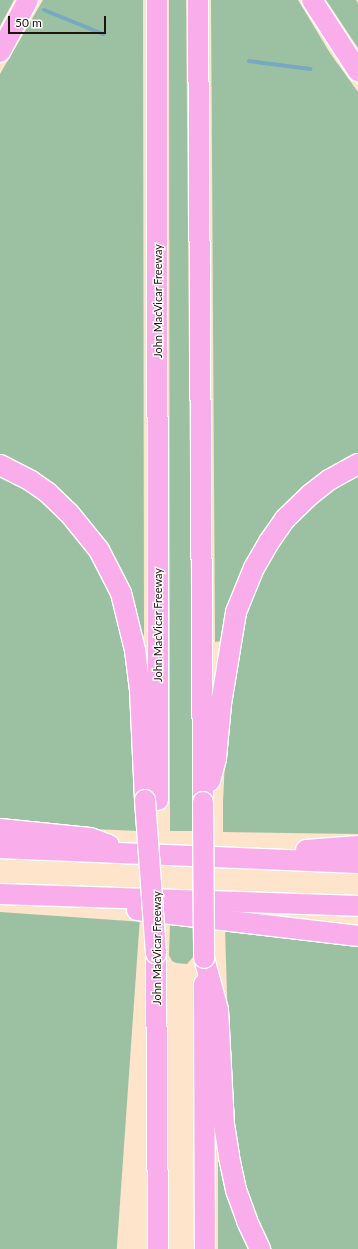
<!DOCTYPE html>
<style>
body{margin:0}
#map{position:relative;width:358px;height:1249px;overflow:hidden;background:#fee4cb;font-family:Lato,sans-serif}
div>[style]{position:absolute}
.green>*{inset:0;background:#9bc1a2;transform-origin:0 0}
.stream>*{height:4px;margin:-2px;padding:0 2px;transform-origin:2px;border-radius:2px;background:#78a9c3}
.roads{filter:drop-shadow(1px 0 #fff) drop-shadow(-1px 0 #fff) drop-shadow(0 1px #fff) drop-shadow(0 -1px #fff)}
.highway>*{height:20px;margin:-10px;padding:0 10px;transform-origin:10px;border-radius:10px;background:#f9adea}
.bridges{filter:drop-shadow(1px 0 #fff) drop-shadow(-1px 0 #fff) drop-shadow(0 1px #fff) drop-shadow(0 -1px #fff)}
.highway-bridge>*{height:20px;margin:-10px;padding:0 10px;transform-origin:10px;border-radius:10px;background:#f9adea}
span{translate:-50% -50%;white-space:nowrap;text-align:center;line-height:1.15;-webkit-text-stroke:3px #fff;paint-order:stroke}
.street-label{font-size:11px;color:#1d140b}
.scale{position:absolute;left:8px;top:16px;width:98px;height:18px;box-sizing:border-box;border:2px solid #1d140b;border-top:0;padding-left:5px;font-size:12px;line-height:14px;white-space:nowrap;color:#1d140b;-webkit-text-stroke:3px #fff;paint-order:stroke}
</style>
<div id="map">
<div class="green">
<i style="clip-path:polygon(0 0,14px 0,0 26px)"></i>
<i style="clip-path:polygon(43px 0,143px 0,144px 635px,138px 636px,115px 561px,0 456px,0 74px)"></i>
<i style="clip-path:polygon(169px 0,186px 0,193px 831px,170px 831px)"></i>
<i style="clip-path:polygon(211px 0,298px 0,330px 53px,358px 92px,358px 453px,330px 468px,307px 486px,270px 523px,256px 543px,244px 565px,234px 590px,221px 641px,215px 642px)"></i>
<i style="clip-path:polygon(326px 0,356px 0,358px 4px,358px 48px)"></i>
<i style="clip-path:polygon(358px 473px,358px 834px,223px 832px,223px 802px,226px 739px,231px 686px,248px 603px,279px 539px,320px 496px)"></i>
<i style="clip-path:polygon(0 474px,45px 502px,62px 516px,93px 555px,114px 599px,128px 663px,132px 696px,138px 831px,93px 829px,0 820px)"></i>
<i style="left:0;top:912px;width:140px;height:337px;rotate:4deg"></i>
<i style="clip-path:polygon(170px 925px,193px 927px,193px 957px,187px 964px,176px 963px,172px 961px,169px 955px)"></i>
<i style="clip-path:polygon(225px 928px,358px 943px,358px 1249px,272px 1249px,259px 1225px,242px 1177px,236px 1146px,230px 1092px)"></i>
<i style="clip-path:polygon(218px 1144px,253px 1249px,218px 1249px)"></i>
</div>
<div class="stream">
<i style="left:44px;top:10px;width:64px;rotate:22.1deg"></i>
<i style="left:249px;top:61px;width:62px;rotate:7.5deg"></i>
</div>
<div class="roads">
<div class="highway">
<i style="left:157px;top:0;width:800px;rotate:89.93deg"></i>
<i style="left:198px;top:0;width:802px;rotate:89.64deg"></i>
<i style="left:312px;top:0;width:85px;rotate:57.1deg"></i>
<i style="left:0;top:52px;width:59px;rotate:-61.7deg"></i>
<i style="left:0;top:465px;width:35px;rotate:27deg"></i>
<i style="left:31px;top:481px;width:19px;rotate:35deg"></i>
<i style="left:47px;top:492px;width:30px;rotate:44deg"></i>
<i style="left:69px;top:513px;width:48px;rotate:51deg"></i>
<i style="left:99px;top:550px;width:48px;rotate:62.9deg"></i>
<i style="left:121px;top:593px;width:59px;rotate:76.2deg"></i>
<i style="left:135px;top:650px;width:40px;rotate:82.9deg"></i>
<i style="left:140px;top:690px;width:110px;rotate:87.4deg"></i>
<i style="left:210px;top:781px;width:24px;rotate:-75deg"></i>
<i style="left:216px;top:758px;width:54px;rotate:-84.7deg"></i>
<i style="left:221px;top:704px;width:93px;rotate:-80.7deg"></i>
<i style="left:236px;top:612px;width:48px;rotate:-67.8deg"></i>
<i style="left:254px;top:568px;width:30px;rotate:-60deg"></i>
<i style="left:269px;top:542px;width:28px;rotate:-55deg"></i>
<i style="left:285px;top:519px;width:36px;rotate:-44deg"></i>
<i style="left:311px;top:494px;width:23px;rotate:-38deg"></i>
<i style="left:329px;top:480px;width:33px;rotate:-29deg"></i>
<i style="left:0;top:829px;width:90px;rotate:5.7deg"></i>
<i style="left:90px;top:838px;width:20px;rotate:20deg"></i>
<i style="left:0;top:848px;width:358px;rotate:2.4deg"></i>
<i style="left:306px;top:850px;width:52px;rotate:-4.4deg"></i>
<i style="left:0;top:894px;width:358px;rotate:1.9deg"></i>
<i style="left:137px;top:910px;width:223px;rotate:6.7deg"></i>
<i style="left:156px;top:954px;width:295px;rotate:89.6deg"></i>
<i style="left:204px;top:958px;width:54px;rotate:74.9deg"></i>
<i style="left:218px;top:1010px;width:114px;rotate:87deg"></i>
<i style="left:224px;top:1124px;width:33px;rotate:81deg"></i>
<i style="left:229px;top:1157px;width:34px;rotate:78deg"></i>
<i style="left:236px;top:1190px;width:33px;rotate:70deg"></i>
<i style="left:247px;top:1221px;width:31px;rotate:65deg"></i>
<i style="left:204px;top:984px;width:265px;rotate:89.8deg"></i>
</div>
</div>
<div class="bridges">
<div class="highway-bridge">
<i style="left:145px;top:800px;width:154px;rotate:85.9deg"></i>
<i style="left:203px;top:802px;width:156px;rotate:89.6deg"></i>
</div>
</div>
<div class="street-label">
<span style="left:158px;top:301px;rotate:-90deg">John MacVicar Freeway</span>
<span style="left:158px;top:625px;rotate:-90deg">John MacVicar Freeway</span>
<span style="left:157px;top:948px;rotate:-90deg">John MacVicar Freeway</span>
</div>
<div class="scale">50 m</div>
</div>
